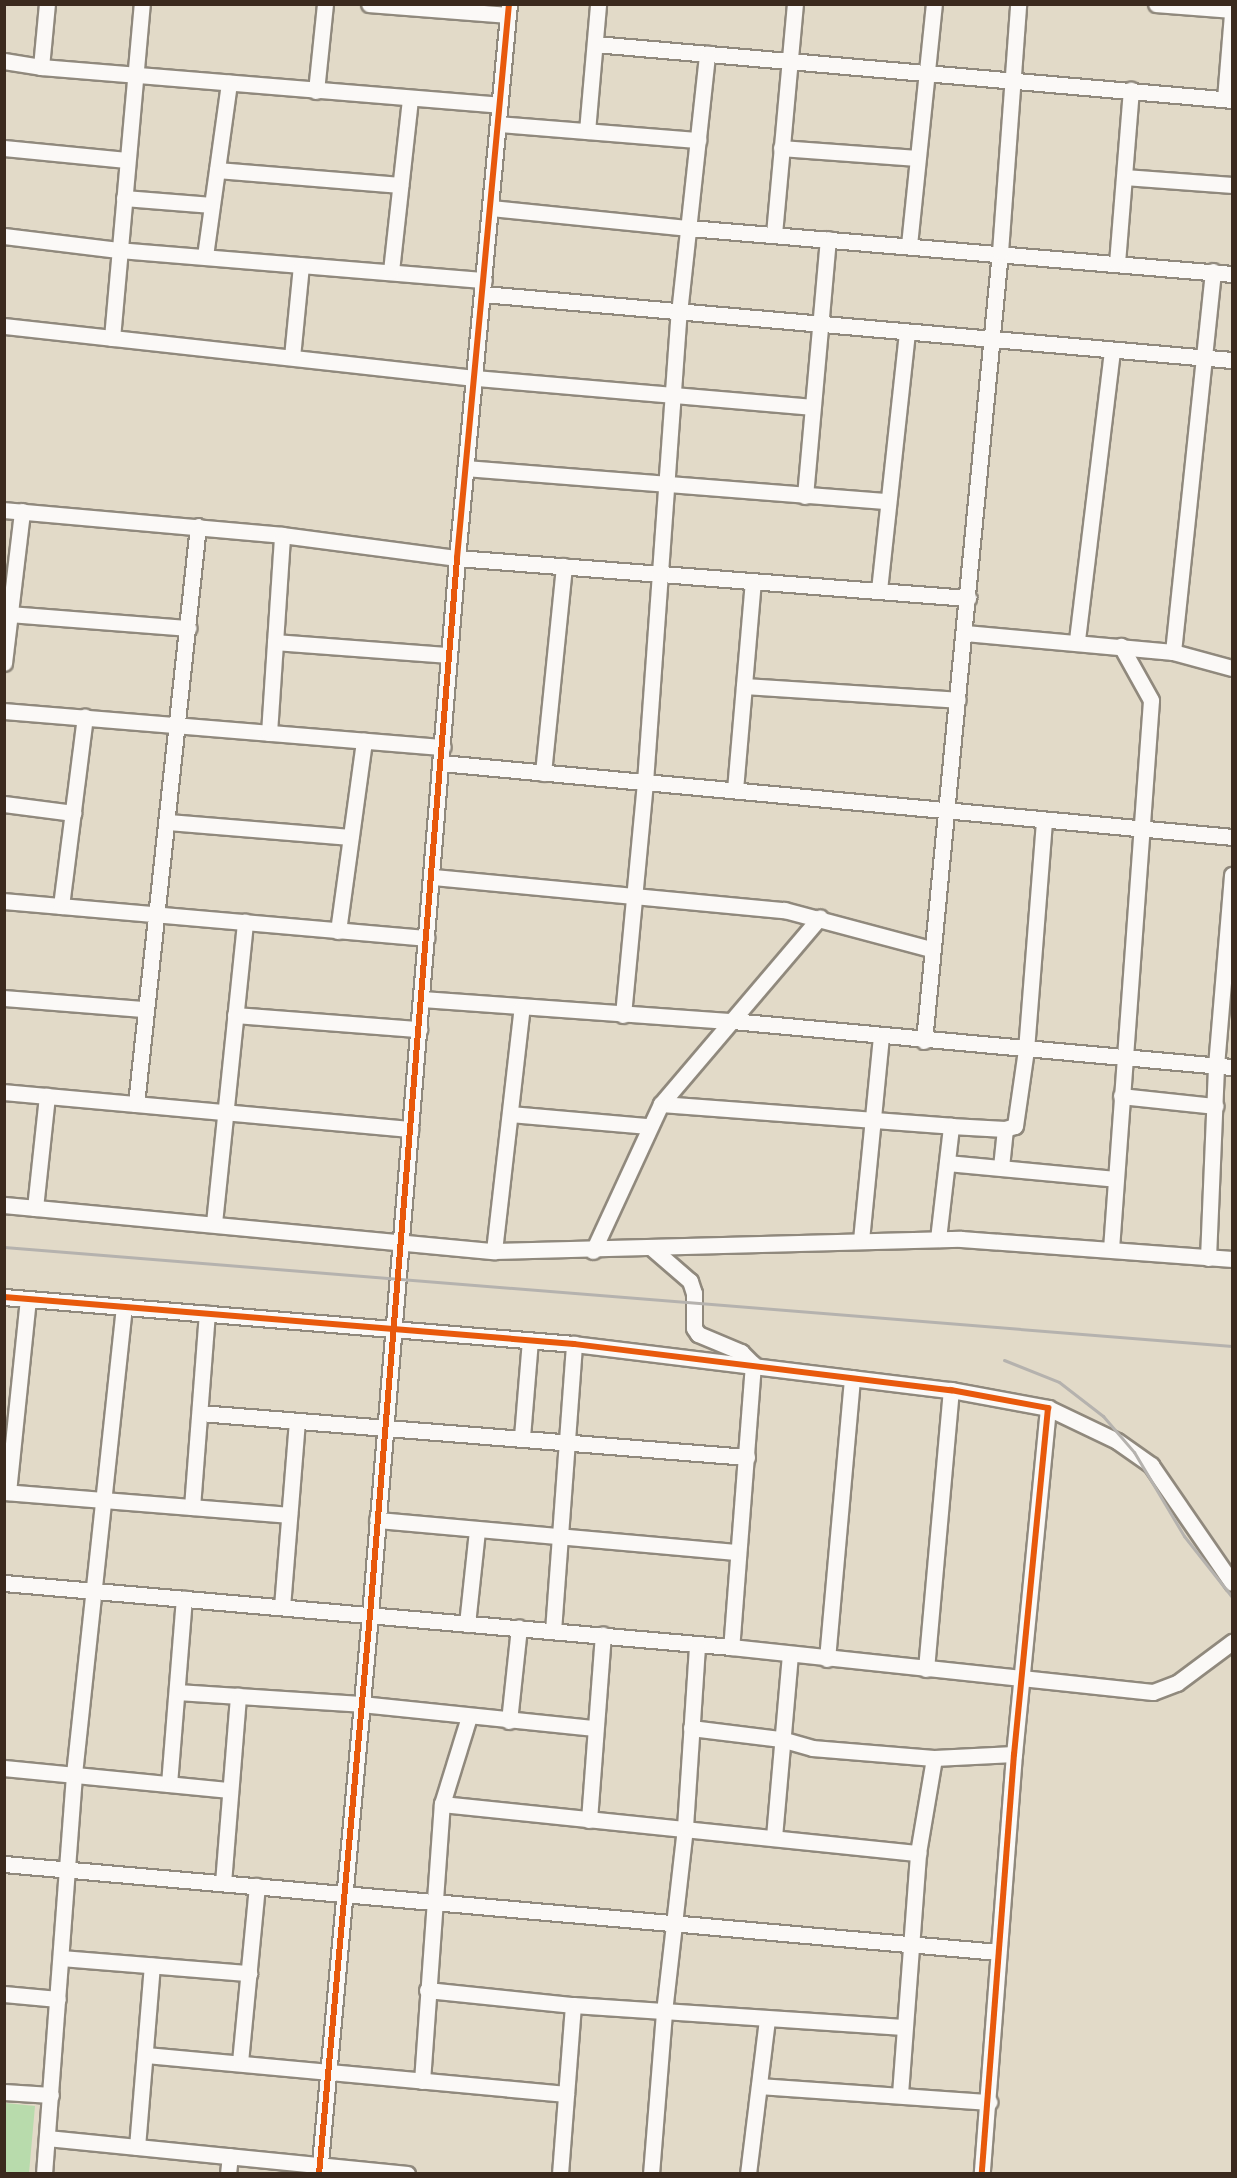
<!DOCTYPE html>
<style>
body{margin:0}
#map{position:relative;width:1237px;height:2178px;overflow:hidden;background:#e2dac8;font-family:Mynerve,sans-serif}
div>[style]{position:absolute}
.green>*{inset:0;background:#b8dbac}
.roads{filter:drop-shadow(2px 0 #90897d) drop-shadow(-2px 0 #90897d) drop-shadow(0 2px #90897d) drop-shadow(0 -2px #90897d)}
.minor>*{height:15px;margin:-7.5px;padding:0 7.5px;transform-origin:7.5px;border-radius:7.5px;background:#fbf9f7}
.rail>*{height:3px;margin:-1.5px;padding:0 1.5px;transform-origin:1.5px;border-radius:1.5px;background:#b5b2ae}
.cycleway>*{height:6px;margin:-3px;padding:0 3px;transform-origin:3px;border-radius:3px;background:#e8590c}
span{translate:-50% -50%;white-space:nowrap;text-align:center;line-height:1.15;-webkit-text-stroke:4.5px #fdfcf7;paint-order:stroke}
.frame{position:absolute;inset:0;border:6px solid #3b2a1e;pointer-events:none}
</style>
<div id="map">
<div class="green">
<i style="clip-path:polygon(5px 2103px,35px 2106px,29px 2173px,5px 2173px)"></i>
</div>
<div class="roads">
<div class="minor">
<i style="left:369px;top:4px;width:139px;rotate:4.5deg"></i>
<i style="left:1156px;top:4px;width:76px;rotate:4.5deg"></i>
<i style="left:595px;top:44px;width:639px;rotate:5.02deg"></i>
<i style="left:4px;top:61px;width:37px;rotate:9deg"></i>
<i style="left:41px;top:67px;width:460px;rotate:4.7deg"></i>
<i style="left:41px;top:67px;width:63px;rotate:-84.6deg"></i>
<i style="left:316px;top:91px;width:87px;rotate:-84.1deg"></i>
<i style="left:1225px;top:99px;width:86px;rotate:-85.3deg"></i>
<i style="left:498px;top:124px;width:201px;rotate:4.6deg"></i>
<i style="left:587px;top:131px;width:127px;rotate:-85deg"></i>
<i style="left:4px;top:148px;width:123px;rotate:5.6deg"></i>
<i style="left:781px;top:148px;width:136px;rotate:4.2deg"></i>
<i style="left:217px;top:170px;width:184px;rotate:4.7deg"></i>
<i style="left:1125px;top:177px;width:107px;rotate:4.3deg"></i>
<i style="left:124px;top:198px;width:88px;rotate:4.5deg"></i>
<i style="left:491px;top:208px;width:199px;rotate:5.8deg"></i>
<i style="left:689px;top:228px;width:545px;rotate:4.84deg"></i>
<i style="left:774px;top:234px;width:231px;rotate:-84.8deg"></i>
<i style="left:4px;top:236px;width:115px;rotate:7deg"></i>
<i style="left:118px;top:250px;width:367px;rotate:4.7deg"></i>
<i style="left:909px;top:245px;width:242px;rotate:-84.1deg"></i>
<i style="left:205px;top:256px;width:175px;rotate:-82.1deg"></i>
<i style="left:1117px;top:263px;width:174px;rotate:-85.4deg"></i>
<i style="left:391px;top:271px;width:174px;rotate:-83.7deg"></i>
<i style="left:483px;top:294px;width:752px;rotate:5.04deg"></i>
<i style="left:4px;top:326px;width:475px;rotate:6.3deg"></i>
<i style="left:476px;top:378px;width:337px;rotate:4.9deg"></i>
<i style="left:112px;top:338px;width:335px;rotate:-84.9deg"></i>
<i style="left:292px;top:357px;width:92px;rotate:-84.4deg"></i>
<i style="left:466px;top:468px;width:422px;rotate:4.5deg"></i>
<i style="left:805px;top:496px;width:258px;rotate:-84.9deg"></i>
<i style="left:4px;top:510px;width:279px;rotate:5.1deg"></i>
<i style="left:282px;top:535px;width:177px;rotate:7.5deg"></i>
<i style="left:457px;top:558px;width:513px;rotate:4.48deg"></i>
<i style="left:879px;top:590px;width:259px;rotate:-83.8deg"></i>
<i style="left:10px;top:614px;width:179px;rotate:4.5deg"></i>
<i style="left:965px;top:633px;width:209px;rotate:5.2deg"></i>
<i style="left:1173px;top:652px;width:61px;rotate:15.2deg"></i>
<i style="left:1077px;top:640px;width:292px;rotate:-83.1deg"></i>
<i style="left:275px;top:642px;width:174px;rotate:4.3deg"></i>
<i style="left:1173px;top:652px;width:383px;rotate:-84deg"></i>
<i style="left:4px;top:663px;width:153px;rotate:-83.2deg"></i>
<i style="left:744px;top:686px;width:214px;rotate:3.7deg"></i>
<i style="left:4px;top:711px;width:440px;rotate:4.7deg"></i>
<i style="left:269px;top:733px;width:198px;rotate:-86.2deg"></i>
<i style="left:441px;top:763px;width:794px;rotate:5.34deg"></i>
<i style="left:543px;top:773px;width:208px;rotate:-84.2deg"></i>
<i style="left:735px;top:790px;width:209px;rotate:-85.1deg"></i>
<i style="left:4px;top:804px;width:70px;rotate:7.4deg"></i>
<i style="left:168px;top:822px;width:183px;rotate:4.7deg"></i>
<i style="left:433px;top:877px;width:353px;rotate:5.4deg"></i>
<i style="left:784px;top:910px;width:152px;rotate:14.9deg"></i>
<i style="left:4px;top:901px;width:424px;rotate:5deg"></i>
<i style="left:61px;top:906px;width:191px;rotate:-82.8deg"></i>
<i style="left:338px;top:931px;width:192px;rotate:-82.2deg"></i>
<i style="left:4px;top:998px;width:141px;rotate:4.5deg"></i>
<i style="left:422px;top:999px;width:311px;rotate:4.1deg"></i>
<i style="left:732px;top:1021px;width:502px;rotate:5.26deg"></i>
<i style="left:235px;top:1015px;width:185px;rotate:4.4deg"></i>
<i style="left:623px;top:1015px;width:234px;rotate:-84.6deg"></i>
<i style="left:645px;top:782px;width:470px;rotate:-85.9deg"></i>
<i style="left:679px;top:313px;width:261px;rotate:-83.8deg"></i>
<i style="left:924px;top:1041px;width:793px;rotate:-84.5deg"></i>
<i style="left:1000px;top:252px;width:249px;rotate:-85.8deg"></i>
<i style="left:4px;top:1092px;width:408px;rotate:5.2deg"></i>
<i style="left:1121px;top:1096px;width:95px;rotate:6.1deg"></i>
<i style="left:136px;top:1104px;width:581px;rotate:-83.88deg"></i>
<i style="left:661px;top:1104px;width:291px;rotate:4.3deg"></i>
<i style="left:951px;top:1126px;width:54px;rotate:3.2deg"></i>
<i style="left:1005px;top:1129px;width:10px;rotate:-17deg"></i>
<i style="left:1015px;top:1126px;width:77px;rotate:-81.8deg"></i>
<i style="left:1026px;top:1050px;width:229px;rotate:-85.5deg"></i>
<i style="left:510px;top:1114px;width:139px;rotate:5deg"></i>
<i style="left:947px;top:1163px;width:169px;rotate:5.4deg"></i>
<i style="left:1001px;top:1167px;width:38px;rotate:-84deg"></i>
<i style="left:4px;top:1205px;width:492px;rotate:5.4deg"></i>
<i style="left:494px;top:1251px;width:467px;rotate:-1.5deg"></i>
<i style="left:961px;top:1239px;width:272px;rotate:4.2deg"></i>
<i style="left:35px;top:1208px;width:113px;rotate:-83.9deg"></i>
<i style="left:214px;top:1223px;width:303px;rotate:-84.1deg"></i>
<i style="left:938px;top:1239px;width:114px;rotate:-83.4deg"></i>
<i style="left:861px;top:1240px;width:205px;rotate:-84.4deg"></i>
<i style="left:653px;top:1249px;width:49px;rotate:40.9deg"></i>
<i style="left:690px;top:1281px;width:13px;rotate:72deg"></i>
<i style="left:694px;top:1293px;width:35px;rotate:90deg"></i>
<i style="left:694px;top:1328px;width:7px;rotate:56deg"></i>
<i style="left:698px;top:1334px;width:47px;rotate:22.7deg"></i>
<i style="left:741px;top:1352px;width:17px;rotate:45deg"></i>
<i style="left:753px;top:1364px;width:284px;rotate:94.4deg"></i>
<i style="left:1111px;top:1249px;width:550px;rotate:-85.83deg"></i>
<i style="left:1151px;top:700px;width:62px;rotate:-119.1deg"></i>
<i style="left:494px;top:1251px;width:246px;rotate:-83.5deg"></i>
<i style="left:593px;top:1251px;width:162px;rotate:-65.2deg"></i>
<i style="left:661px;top:1104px;width:245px;rotate:-49.6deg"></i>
<i style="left:1208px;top:1258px;width:192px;rotate:-87.6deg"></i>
<i style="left:1216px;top:1066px;width:192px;rotate:-85.2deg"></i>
<i style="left:4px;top:1297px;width:572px;rotate:4.71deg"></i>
<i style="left:574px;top:1344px;width:380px;rotate:7deg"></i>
<i style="left:951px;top:1390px;width:99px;rotate:10.5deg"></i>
<i style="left:1048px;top:1408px;width:348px;rotate:95.6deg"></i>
<i style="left:1014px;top:1754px;width:421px;rotate:94.4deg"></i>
<i style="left:1048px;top:1408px;width:76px;rotate:25.6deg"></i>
<i style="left:1117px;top:1441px;width:42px;rotate:35.2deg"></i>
<i style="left:1151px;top:1465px;width:143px;rotate:55.5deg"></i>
<i style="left:200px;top:1413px;width:549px;rotate:4.6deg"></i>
<i style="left:522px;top:1437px;width:97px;rotate:-85.3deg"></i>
<i style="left:4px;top:1492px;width:286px;rotate:4.6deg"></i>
<i style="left:8px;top:1492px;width:193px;rotate:-84.1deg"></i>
<i style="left:192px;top:1507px;width:194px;rotate:-85.6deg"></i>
<i style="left:377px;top:1520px;width:361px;rotate:5.1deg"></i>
<i style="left:4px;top:1583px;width:730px;rotate:5.03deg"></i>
<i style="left:731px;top:1647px;width:424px;rotate:6.1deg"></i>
<i style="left:1153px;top:1692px;width:26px;rotate:-21deg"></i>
<i style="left:1177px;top:1683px;width:69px;rotate:-36.7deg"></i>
<i style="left:282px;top:1607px;width:186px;rotate:-85.4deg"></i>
<i style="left:467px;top:1624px;width:95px;rotate:-83.9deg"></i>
<i style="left:553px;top:1631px;width:288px;rotate:-85.8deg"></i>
<i style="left:827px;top:1659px;width:282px;rotate:-84.9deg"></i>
<i style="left:926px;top:1669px;width:280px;rotate:-84.9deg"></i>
<i style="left:177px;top:1692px;width:184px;rotate:3.7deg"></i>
<i style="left:361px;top:1704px;width:235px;rotate:5.9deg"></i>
<i style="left:509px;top:1721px;width:94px;rotate:-83.9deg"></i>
<i style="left:691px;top:1728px;width:91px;rotate:7deg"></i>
<i style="left:781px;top:1739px;width:32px;rotate:16deg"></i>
<i style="left:812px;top:1748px;width:122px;rotate:4.7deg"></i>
<i style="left:934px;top:1758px;width:80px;rotate:-2.9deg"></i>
<i style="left:4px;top:1768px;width:227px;rotate:5.6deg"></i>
<i style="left:169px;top:1784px;width:186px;rotate:-85.4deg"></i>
<i style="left:442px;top:1804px;width:479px;rotate:5.9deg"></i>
<i style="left:589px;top:1820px;width:186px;rotate:-85.7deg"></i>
<i style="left:774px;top:1837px;width:183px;rotate:-85deg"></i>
<i style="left:4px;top:1864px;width:998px;rotate:5.06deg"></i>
<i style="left:223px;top:1883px;width:188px;rotate:-85.4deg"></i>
<i style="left:61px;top:1958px;width:189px;rotate:4.6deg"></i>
<i style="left:427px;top:1990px;width:147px;rotate:5.9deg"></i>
<i style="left:573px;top:2005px;width:331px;rotate:3.8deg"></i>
<i style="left:4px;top:1994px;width:54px;rotate:5.3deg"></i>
<i style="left:146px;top:2055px;width:422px;rotate:5.3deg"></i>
<i style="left:240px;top:2062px;width:177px;rotate:-84.5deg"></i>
<i style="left:422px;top:2081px;width:278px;rotate:-85.9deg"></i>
<i style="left:442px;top:1804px;width:91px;rotate:-72.8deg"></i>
<i style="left:759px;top:2086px;width:231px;rotate:4deg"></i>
<i style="left:4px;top:2092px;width:47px;rotate:3.7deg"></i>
<i style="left:900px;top:2094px;width:242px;rotate:-85.7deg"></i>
<i style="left:918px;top:1853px;width:96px;rotate:-80.4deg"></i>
<i style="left:47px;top:2138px;width:362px;rotate:5.7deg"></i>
<i style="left:137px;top:2147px;width:182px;rotate:-85.3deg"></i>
<i style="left:44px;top:2174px;width:401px;rotate:-85.7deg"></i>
<i style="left:74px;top:1774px;width:468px;rotate:-83.9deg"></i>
<i style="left:228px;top:2174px;width:18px;rotate:-84deg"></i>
<i style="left:319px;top:2174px;width:561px;rotate:-84.79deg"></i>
<i style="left:370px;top:1615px;width:1061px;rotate:-85.29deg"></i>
<i style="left:457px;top:558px;width:556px;rotate:-84.64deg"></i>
<i style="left:560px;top:2174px;width:169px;rotate:-85.6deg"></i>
<i style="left:651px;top:2174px;width:163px;rotate:-85.4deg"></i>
<i style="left:664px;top:2012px;width:186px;rotate:-83.5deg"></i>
<i style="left:685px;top:1827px;width:183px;rotate:-86.2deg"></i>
<i style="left:748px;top:2174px;width:156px;rotate:-83deg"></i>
</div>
</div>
<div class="rail">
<i style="left:4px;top:1247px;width:1232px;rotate:4.61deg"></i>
<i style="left:1004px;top:1360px;width:59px;rotate:21.8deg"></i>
<i style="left:1059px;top:1382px;width:56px;rotate:37.7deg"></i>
<i style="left:1103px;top:1416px;width:48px;rotate:49.3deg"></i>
<i style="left:1134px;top:1452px;width:98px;rotate:59.2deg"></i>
<i style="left:1184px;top:1536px;width:78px;rotate:51.8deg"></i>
</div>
<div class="cycleway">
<i style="left:4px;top:1297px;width:572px;rotate:4.71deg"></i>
<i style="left:574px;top:1344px;width:380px;rotate:7deg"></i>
<i style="left:951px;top:1390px;width:99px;rotate:10.5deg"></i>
<i style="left:1048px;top:1408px;width:348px;rotate:95.6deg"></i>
<i style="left:1014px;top:1754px;width:421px;rotate:94.4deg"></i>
<i style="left:319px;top:2174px;width:561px;rotate:-84.79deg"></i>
<i style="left:370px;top:1615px;width:1061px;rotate:-85.29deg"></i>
<i style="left:457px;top:558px;width:556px;rotate:-84.64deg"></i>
</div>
<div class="frame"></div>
</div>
